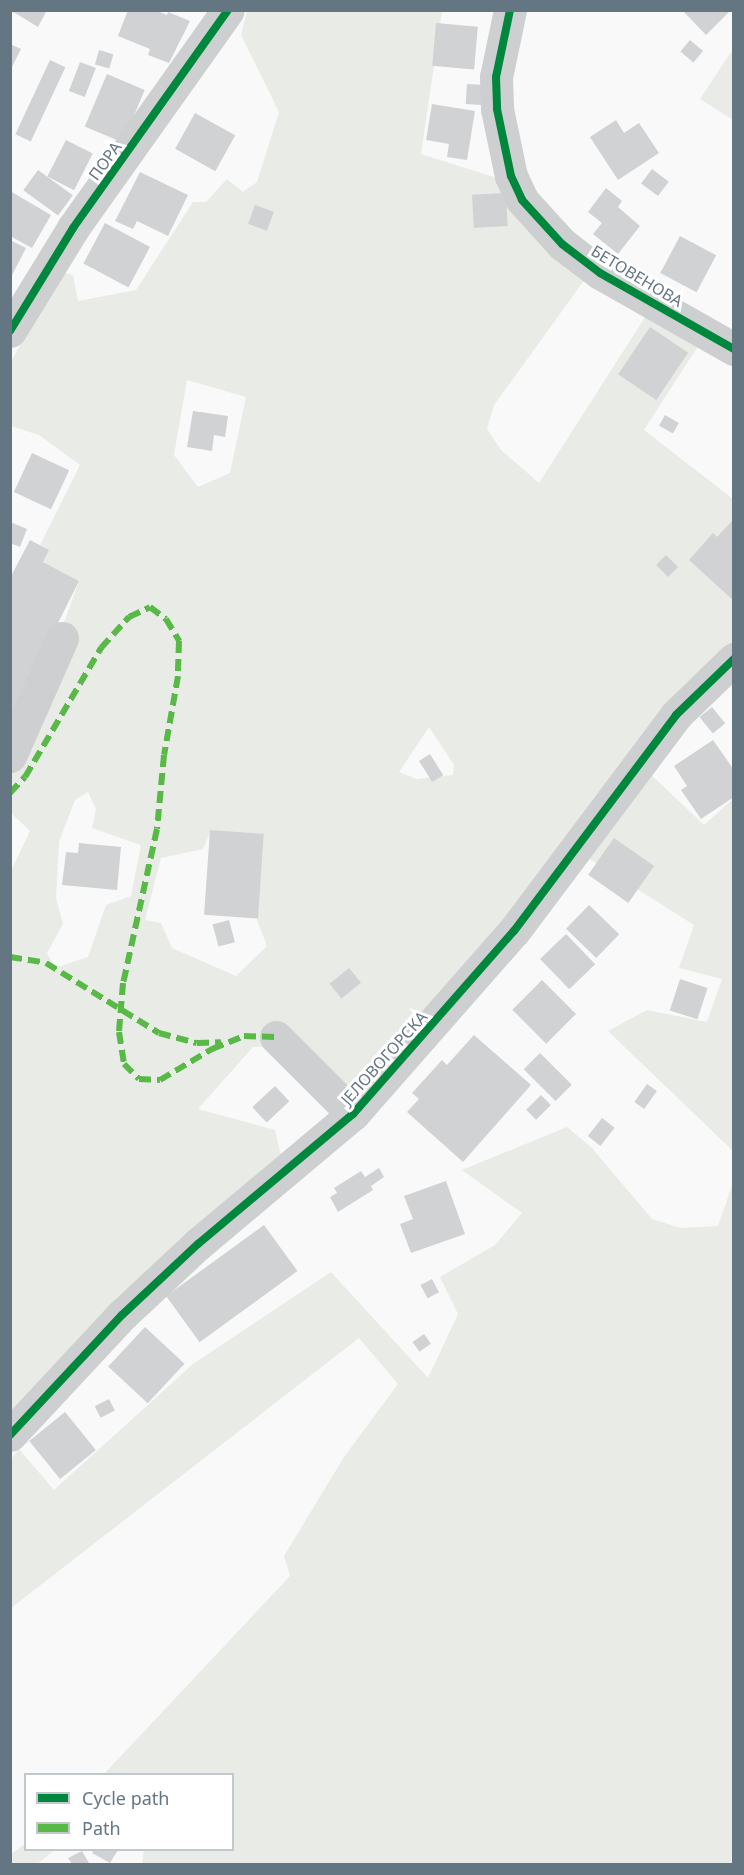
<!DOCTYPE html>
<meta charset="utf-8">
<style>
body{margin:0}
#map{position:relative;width:744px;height:1875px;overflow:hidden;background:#f9f9f9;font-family:"Noto Sans",sans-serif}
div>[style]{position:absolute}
.green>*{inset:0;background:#e8ebe6}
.building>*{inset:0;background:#d0d2d3;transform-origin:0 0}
.minor>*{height:33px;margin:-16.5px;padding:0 16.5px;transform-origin:16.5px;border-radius:16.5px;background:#cecfd0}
.quiet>*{height:6px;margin-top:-3px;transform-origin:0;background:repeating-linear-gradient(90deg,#58b947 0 12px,transparent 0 18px)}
.cycleway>*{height:8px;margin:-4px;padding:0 4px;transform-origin:4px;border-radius:4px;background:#00873e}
span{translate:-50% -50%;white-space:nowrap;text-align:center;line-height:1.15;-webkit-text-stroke:6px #fff;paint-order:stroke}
.street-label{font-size:16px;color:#657683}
.frame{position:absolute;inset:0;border:12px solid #657683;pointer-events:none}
.legend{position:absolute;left:24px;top:1773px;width:210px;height:78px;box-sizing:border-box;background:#fff;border:2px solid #c1c8cd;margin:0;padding:8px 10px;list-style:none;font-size:18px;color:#657683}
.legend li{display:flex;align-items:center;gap:12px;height:30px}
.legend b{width:30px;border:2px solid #c1c8cd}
</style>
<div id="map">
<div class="green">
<i style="clip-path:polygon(evenodd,247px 11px,442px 11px,421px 154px,500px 179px,588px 275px,494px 405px,487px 429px,501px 450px,539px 483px,649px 311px,702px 340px,644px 430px,733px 499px,733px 654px,433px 1000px,346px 1094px,274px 1046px,253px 1047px,198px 1109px,275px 1130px,281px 1156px,11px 1426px,10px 873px,30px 831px,11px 813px,11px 769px,79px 581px,43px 562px,49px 550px,40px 545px,80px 465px,39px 435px,11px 426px,11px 362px,59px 272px,73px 275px,78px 301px,136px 290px,193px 202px,206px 202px,227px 179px,243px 192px,257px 182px,279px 112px,241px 35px,247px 11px,187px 380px,246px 397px,230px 473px,198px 487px,174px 455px,187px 380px,247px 11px,429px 727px,454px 765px,453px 775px,417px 779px,399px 772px,429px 727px,247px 11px,88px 792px,96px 809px,92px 828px,141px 845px,131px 896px,106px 905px,88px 957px,55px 968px,47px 953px,63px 924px,56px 898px,59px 842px,75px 800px,88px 792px,247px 11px,211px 830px,264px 834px,257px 920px,267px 946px,236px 976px,172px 948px,161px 923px,145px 920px,161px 858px,203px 849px,211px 830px)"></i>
<i style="clip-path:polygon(733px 49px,733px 120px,700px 99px)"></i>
<i style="clip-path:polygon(645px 769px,704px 825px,733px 799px,733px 1151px,608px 1031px,647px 1010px,707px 1022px,722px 979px,679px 968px,694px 925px,583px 855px)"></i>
<i style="clip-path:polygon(567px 1127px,591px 1147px,652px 1219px,680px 1228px,718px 1226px,733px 1183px,733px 1864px,142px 1864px,144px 1850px,232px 1850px,232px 1774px,104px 1774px,290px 1576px,284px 1556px,344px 1457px,398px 1384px,359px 1338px,11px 1608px,11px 1459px,19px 1449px,54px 1490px,193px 1364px,331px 1272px,428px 1378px,458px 1314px,440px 1277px,495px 1245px,522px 1213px,462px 1170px)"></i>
<i style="clip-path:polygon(25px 1844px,26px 1850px,55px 1850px,37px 1864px,11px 1864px,11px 1854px)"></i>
</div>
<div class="building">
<i style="clip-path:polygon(10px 10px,47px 10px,38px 27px)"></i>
<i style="clip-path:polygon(128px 10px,155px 10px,167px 15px,168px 12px,190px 21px,169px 63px,148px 55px,150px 49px,118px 36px)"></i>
<i style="clip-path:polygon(682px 10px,731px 10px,706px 35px)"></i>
<i style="left:436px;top:23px;width:42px;height:43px;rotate:5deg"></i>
<i style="left:690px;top:40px;width:17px;height:15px;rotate:40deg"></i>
<i style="clip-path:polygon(10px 44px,21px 49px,10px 71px)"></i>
<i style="left:99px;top:50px;width:15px;height:15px;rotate:16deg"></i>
<i style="left:50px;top:60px;width:17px;height:82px;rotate:25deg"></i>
<i style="left:80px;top:62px;width:17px;height:31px;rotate:21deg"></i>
<i style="left:107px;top:74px;width:41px;height:57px;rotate:23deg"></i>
<i style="left:467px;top:84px;width:16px;height:20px;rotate:4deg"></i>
<i style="clip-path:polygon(432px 104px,475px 111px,467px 160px,447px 157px,449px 144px,426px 140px)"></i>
<i style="left:195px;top:113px;width:46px;height:41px;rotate:29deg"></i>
<i style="clip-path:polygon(616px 120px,624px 133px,639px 123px,659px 153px,618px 180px,590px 137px)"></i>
<i style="left:66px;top:140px;width:30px;height:41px;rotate:27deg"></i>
<i style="left:652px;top:169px;width:21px;height:18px;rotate:37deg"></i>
<i style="left:38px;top:170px;width:43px;height:25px;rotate:36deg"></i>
<i style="clip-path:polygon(140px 172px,188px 195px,168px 236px,137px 221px,133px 229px,115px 221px)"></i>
<i style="clip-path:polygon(606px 188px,622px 201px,618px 207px,640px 226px,618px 254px,593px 234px,602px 223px,588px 212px)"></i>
<i style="clip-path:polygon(10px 191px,51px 215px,32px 248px,10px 236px)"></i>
<i style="left:506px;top:193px;width:33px;height:34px;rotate:87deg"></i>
<i style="left:255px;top:205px;width:20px;height:20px;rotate:20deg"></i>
<i style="left:105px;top:223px;width:51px;height:46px;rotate:28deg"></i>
<i style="left:680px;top:236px;width:41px;height:42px;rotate:28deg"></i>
<i style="clip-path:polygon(10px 240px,26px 248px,10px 279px)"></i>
<i style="left:650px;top:327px;width:46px;height:57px;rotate:34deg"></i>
<i style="clip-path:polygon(193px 411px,228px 416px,225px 437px,214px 435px,212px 451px,187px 447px)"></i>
<i style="left:665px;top:415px;width:16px;height:12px;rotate:30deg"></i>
<i style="left:32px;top:453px;width:41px;height:43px;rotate:25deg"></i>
<i style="clip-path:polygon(734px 519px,734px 601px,689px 560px,713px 533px,717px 537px)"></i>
<i style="clip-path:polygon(10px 522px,27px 529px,20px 547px,10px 543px)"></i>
<i style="clip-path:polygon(30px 540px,49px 550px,43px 562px,79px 581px,27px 685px,10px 733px,10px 578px)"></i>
<i style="left:666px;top:555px;width:17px;height:14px;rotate:45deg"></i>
<i style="left:712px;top:707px;width:21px;height:16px;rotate:51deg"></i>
<i style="clip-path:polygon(713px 740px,734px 770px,734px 797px,701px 819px,681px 790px,687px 786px,674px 766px)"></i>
<i style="left:430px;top:754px;width:25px;height:13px;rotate:58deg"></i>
<i style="left:210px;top:830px;width:54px;height:85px;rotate:4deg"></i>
<i style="left:614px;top:838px;width:49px;height:45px;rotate:35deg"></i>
<i style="clip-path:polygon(79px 843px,121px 847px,117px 890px,62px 885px,66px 852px,78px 853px)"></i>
<i style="left:589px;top:905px;width:42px;height:33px;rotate:44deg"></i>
<i style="left:229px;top:920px;width:23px;height:17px;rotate:75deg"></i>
<i style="left:566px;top:934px;width:42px;height:36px;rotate:46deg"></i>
<i style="left:349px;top:968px;width:19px;height:25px;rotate:51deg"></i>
<i style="left:680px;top:979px;width:29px;height:33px;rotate:18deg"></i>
<i style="left:542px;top:980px;width:48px;height:42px;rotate:45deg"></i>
<i style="clip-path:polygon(474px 1035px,531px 1085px,463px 1162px,407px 1112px,419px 1099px,412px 1093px,442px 1060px,447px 1065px)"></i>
<i style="left:540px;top:1053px;width:45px;height:23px;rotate:45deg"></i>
<i style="left:647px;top:1084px;width:12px;height:22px;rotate:35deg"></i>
<i style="left:275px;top:1086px;width:21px;height:31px;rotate:47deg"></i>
<i style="left:541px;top:1095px;width:14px;height:21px;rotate:45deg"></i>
<i style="left:602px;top:1118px;width:16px;height:23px;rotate:38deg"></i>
<i style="clip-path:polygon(379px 1168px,384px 1177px,371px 1186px,373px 1190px,338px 1212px,330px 1197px,337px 1193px,334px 1188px,361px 1171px,365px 1177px)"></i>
<i style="clip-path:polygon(446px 1181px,465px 1234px,411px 1253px,400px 1224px,413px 1219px,404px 1196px)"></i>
<i style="left:264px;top:1225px;width:57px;height:121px;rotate:54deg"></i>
<i style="left:432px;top:1279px;width:15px;height:13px;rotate:62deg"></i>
<i style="left:145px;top:1327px;width:54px;height:54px;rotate:43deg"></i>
<i style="left:424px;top:1334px;width:12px;height:14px;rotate:55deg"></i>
<i style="left:109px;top:1399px;width:13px;height:16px;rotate:63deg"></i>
<i style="left:65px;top:1412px;width:49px;height:46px;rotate:51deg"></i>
<i style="clip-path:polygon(94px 1850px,118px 1850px,110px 1863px,92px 1853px)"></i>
<i style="clip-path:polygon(82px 1851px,89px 1863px,72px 1864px,68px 1858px)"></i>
</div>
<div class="minor">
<i style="left:510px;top:10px;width:68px;rotate:101.8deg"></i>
<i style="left:496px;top:77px;width:32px;rotate:88deg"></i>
<i style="left:497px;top:109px;width:68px;rotate:78.2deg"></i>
<i style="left:511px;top:176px;width:26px;rotate:65deg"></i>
<i style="left:522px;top:200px;width:59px;rotate:47.7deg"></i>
<i style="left:562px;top:244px;width:48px;rotate:37.3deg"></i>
<i style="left:600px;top:273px;width:154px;rotate:29.6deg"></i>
<i style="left:10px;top:331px;width:121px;rotate:-58.5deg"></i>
<i style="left:73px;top:228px;width:267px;rotate:-54.6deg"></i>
<i style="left:10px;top:756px;width:129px;rotate:-66.2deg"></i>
<i style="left:276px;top:1037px;width:109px;rotate:45deg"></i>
<i style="left:10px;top:1435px;width:164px;rotate:-47deg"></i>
<i style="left:122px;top:1315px;width:104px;rotate:-43.1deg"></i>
<i style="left:198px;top:1244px;width:202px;rotate:-40deg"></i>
<i style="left:353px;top:1114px;width:244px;rotate:-48.7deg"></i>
<i style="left:514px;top:931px;width:270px;rotate:-53.1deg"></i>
<i style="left:676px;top:715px;width:81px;rotate:-44deg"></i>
</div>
<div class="quiet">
<i style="left:10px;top:793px;width:22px;rotate:-47deg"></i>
<i style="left:25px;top:777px;width:150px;rotate:-59.5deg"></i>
<i style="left:101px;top:648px;width:42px;rotate:-47.9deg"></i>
<i style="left:129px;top:617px;width:23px;rotate:-25deg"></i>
<i style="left:150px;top:607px;width:20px;rotate:37deg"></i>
<i style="left:166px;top:619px;width:26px;rotate:59deg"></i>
<i style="left:179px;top:641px;width:35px;rotate:92deg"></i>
<i style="left:178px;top:676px;width:80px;rotate:100deg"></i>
<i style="left:164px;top:755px;width:74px;rotate:95.4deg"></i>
<i style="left:157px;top:829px;width:158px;rotate:102.4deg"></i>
<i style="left:123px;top:983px;width:49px;rotate:94.7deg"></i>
<i style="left:119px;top:1032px;width:32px;rotate:81deg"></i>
<i style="left:124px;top:1064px;width:21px;rotate:45deg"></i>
<i style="left:139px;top:1079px;width:21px;rotate:3deg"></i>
<i style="left:160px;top:1080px;width:61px;rotate:-30.8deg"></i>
<i style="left:212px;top:1049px;width:35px;rotate:-22deg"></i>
<i style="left:244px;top:1036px;width:32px;rotate:2deg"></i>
<i style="left:10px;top:957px;width:36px;rotate:9deg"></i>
<i style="left:46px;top:963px;width:133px;rotate:31.8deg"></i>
<i style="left:159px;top:1033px;width:39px;rotate:15deg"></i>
<i style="left:197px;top:1043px;width:24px;rotate:-2deg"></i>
</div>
<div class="cycleway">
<i style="left:510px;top:10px;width:68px;rotate:101.8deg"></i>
<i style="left:496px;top:77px;width:32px;rotate:88deg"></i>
<i style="left:497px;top:109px;width:68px;rotate:78.2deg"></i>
<i style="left:511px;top:176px;width:26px;rotate:65deg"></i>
<i style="left:522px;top:200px;width:59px;rotate:47.7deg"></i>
<i style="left:562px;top:244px;width:48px;rotate:37.3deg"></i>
<i style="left:600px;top:273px;width:154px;rotate:29.6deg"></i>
<i style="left:10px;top:331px;width:121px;rotate:-58.5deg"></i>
<i style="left:73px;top:228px;width:267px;rotate:-54.6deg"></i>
<i style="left:10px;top:1435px;width:164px;rotate:-47deg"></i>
<i style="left:122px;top:1315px;width:104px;rotate:-43.1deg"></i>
<i style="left:198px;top:1244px;width:202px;rotate:-40deg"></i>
<i style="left:353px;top:1114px;width:244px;rotate:-48.7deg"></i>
<i style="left:514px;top:931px;width:270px;rotate:-53.1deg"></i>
<i style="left:676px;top:715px;width:81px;rotate:-44deg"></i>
</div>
<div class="street-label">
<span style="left:105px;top:161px;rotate:-54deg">ПОРА</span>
<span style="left:637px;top:276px;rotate:31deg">БЕТОВЕНОВА</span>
<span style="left:384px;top:1058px;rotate:-48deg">ЈЕЛОВОГОРСКА</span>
</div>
<div class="frame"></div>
<ul class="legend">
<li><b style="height:8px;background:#00873e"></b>Cycle path</li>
<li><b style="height:8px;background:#58b947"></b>Path</li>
</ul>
</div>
